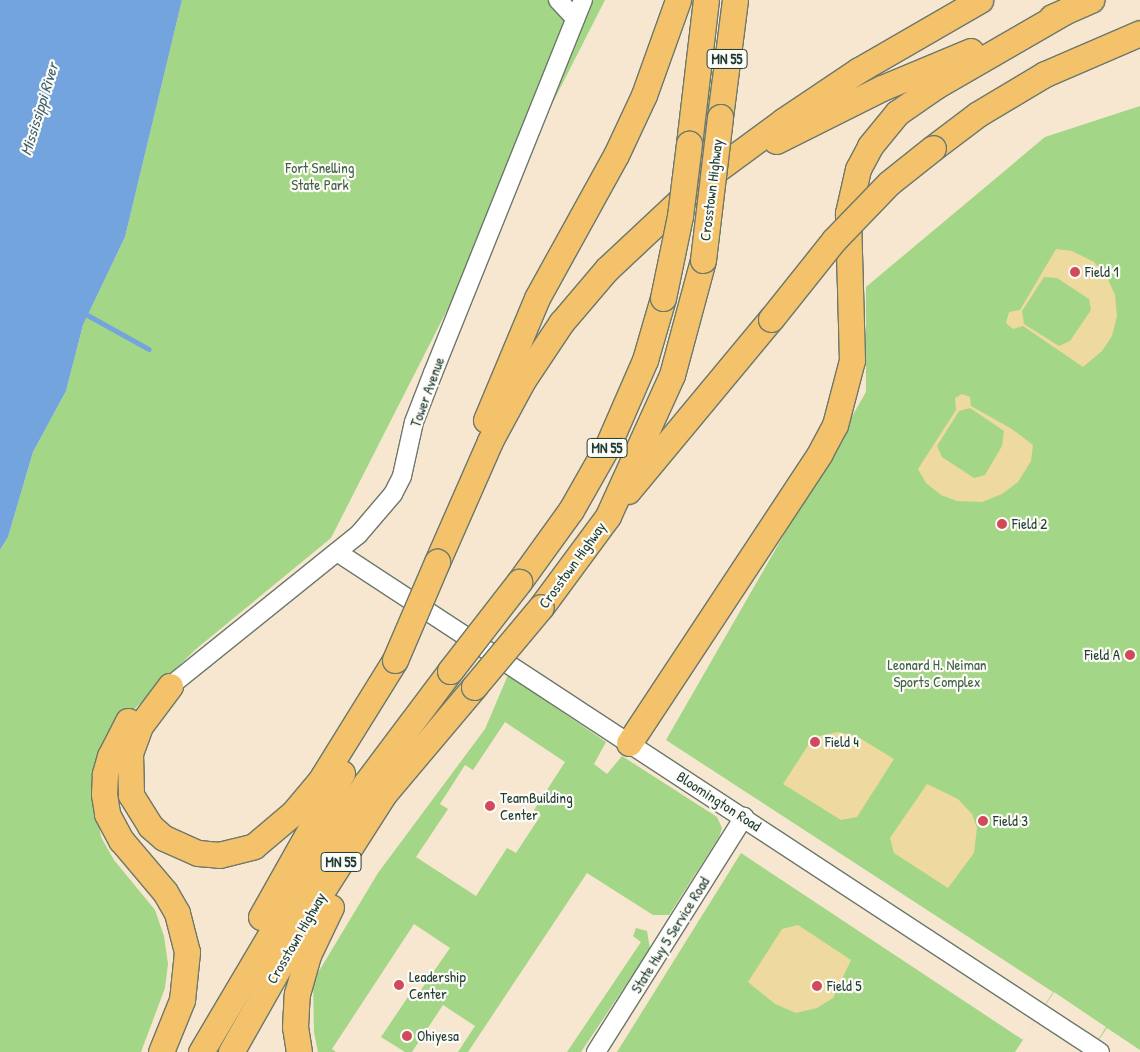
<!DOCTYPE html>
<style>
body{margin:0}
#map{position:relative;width:1140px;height:1052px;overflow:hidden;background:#f7e6d0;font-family:"Patrick Hand",sans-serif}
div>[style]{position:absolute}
.green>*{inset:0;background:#a3d686}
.sand>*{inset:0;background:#eeda9e}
.water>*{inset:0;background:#74a4de}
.stream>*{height:4.5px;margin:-2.25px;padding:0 2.25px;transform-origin:2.25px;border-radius:2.25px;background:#74a4de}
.roads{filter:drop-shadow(1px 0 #6b786b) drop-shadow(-1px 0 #6b786b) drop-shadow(0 1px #6b786b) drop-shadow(0 -1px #6b786b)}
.minor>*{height:18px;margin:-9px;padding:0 9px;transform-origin:9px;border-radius:9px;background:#fff}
.highway>*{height:25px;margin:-12.5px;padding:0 12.5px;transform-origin:12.5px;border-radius:12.5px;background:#f3c26a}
.bridges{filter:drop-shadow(1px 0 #6b786b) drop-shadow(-1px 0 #6b786b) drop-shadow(0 1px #6b786b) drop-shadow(0 -1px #6b786b)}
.highway-bridge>*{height:25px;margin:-12.5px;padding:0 12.5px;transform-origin:12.5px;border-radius:12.5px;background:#f3c26a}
.dots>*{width:14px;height:14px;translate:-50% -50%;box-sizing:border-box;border:2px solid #fdfcf7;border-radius:50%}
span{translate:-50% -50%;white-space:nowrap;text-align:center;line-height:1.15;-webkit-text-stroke:4.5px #fdfcf7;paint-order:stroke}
.shield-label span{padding:1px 4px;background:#fdfcf7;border:1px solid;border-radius:4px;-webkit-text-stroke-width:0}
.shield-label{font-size:14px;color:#1f3d34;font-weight:700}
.park-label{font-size:15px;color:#406348}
.street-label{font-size:15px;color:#1f3d34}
.poi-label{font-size:15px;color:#1f3d34}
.left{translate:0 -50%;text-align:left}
.right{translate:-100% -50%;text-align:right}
.water-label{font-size:16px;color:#3d6170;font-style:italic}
</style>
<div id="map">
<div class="green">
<i style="clip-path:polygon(182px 0,605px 0,331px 538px,196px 649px,124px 719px,96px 806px,101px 837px,114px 860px,155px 910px,164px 936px,168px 964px,165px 988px,141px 1052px,0 1052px,0 550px,8px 537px,33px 452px,66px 391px,83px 325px,125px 237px)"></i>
<i style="clip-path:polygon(1140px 106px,1140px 1050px,1107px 1028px,1090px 1052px,1106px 1027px,1054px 992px,1015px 1052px,617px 1052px,741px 853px,1023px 1040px,1053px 992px,666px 740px,866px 392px,866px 287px,1045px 137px)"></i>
<i style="clip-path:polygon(evenodd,508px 675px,606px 742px,594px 764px,607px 774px,622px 756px,717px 817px,722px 828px,719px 837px,669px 915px,653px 915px,587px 873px,468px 1052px,458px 1052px,475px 1026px,443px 1005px,412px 1052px,405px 1052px,381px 1037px,410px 994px,416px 997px,450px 948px,414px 924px,332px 1049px,336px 1052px,318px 1052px,314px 1032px,313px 981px,378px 873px,485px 729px,508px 675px,505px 722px,565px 762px,534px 810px,541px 815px,516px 853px,507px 848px,476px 896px,416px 857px,448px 809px,440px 804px,465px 765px,473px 770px,505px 722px)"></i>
<i style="clip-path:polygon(636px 928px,647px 931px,650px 949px,581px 1052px,567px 1052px,641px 942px,633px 936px)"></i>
</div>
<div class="sand">
<i style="clip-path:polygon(evenodd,1056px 249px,1072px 251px,1094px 262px,1107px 277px,1115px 295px,1117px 316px,1112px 336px,1102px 351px,1083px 367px,1023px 326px,1013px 329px,1006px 323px,1009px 312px,1020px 310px,1056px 249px,1044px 277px,1057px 278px,1089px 299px,1091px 310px,1070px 341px,1059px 346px,1024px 324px,1022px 311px,1044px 277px)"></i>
<i style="clip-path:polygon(evenodd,962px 394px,970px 397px,971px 406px,1012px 429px,1033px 445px,1031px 461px,1018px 482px,1002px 494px,982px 502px,957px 501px,941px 495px,926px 483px,918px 469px,956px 410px,955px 398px,962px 394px,970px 408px,1004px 431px,1002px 446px,985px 475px,974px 478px,942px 457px,937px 446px,959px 411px,970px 408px)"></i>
<i style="clip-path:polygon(838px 732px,858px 737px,894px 759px,857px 817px,841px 820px,783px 784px,809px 744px,820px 736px)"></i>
<i style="clip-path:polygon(927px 784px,958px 799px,972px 814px,977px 828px,974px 853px,948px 888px,894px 853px,890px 838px)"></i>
<i style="clip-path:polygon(798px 925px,851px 960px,833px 998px,817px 1008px,796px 1013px,775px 1004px,748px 982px,782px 929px)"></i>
</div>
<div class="water">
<i style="clip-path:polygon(0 0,182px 0,125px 237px,83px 325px,66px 391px,33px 452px,8px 537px,0 550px)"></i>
</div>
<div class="stream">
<i style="left:84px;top:313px;width:74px;rotate:29deg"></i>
</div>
<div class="roads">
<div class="minor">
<i style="left:558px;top:0;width:25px;rotate:47deg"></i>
<i style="left:337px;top:552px;width:912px;rotate:33.24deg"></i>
<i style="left:170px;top:686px;width:241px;rotate:-38.8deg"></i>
<i style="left:358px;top:535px;width:54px;rotate:-49.5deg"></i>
<i style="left:393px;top:494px;width:20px;rotate:-63deg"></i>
<i style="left:402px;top:476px;width:55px;rotate:-77.5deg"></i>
<i style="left:414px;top:422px;width:53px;rotate:-68.8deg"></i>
<i style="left:433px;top:373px;width:402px;rotate:-68.1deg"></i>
<i style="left:596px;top:1052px;width:278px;rotate:-57.8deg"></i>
</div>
<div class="highway">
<i style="left:1052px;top:17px;width:43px;rotate:-23.6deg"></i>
<i style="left:720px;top:117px;width:118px;rotate:-82.7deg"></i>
<i style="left:776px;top:141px;width:119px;rotate:-26.6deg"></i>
<i style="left:882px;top:88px;width:96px;rotate:-22.6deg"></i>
<i style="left:689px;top:144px;width:145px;rotate:-83.3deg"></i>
<i style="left:933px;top:148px;width:56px;rotate:-37.1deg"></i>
<i style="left:978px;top:114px;width:78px;rotate:-30.8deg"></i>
<i style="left:1045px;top:74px;width:103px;rotate:-23.3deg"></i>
<i style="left:486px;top:420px;width:132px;rotate:-67.3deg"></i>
<i style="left:537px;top:298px;width:163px;rotate:-61.1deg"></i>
<i style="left:616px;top:155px;width:66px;rotate:-65deg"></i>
<i style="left:644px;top:95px;width:101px;rotate:-70.3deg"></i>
<i style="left:628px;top:491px;width:224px;rotate:-50.3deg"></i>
<i style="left:437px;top:562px;width:132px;rotate:-66.3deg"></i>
<i style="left:490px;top:441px;width:69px;rotate:-61.6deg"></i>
<i style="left:523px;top:380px;width:69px;rotate:-56.3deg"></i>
<i style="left:561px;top:323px;width:71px;rotate:-49.6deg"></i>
<i style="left:607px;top:269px;width:127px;rotate:-43.1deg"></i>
<i style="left:700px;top:182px;width:103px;rotate:-36.3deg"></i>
<i style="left:783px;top:121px;width:92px;rotate:-33.9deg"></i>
<i style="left:859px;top:70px;width:140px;rotate:-30deg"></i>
<i style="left:519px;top:582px;width:89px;rotate:-54.2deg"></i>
<i style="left:571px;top:510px;width:75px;rotate:-60.4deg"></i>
<i style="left:608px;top:445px;width:93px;rotate:-66.5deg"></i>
<i style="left:645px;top:360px;width:65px;rotate:-73.8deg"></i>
<i style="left:541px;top:607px;width:113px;rotate:-53.6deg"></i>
<i style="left:608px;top:516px;width:155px;rotate:-65.6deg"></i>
<i style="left:672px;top:375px;width:119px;rotate:-74.9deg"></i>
<i style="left:170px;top:686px;width:50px;rotate:126.9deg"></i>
<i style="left:140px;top:726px;width:29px;rotate:110deg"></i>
<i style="left:130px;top:753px;width:42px;rotate:88.6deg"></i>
<i style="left:131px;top:795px;width:36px;rotate:58deg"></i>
<i style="left:150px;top:826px;width:18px;rotate:41deg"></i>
<i style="left:164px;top:838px;width:37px;rotate:24deg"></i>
<i style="left:198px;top:853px;width:21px;rotate:5deg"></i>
<i style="left:219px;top:855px;width:36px;rotate:-14deg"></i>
<i style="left:254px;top:846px;width:51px;rotate:-40.2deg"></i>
<i style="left:293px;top:813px;width:42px;rotate:-49.8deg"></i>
<i style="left:320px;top:781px;width:142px;rotate:-58.2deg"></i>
<i style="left:128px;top:721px;width:39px;rotate:117deg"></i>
<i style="left:110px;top:756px;width:19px;rotate:106deg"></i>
<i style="left:105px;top:774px;width:20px;rotate:93deg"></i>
<i style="left:104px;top:794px;width:20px;rotate:81deg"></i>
<i style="left:107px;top:814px;width:30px;rotate:62deg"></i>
<i style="left:121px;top:840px;width:68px;rotate:49.8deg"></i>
<i style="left:165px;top:892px;width:24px;rotate:60deg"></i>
<i style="left:177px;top:913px;width:40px;rotate:75.6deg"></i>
<i style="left:187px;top:952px;width:48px;rotate:95.9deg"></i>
<i style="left:182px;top:1000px;width:56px;rotate:112deg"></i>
<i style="left:629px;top:743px;width:347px;rotate:-56.6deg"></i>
<i style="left:820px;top:453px;width:32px;rotate:-62deg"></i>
<i style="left:835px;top:425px;width:67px;rotate:-75.3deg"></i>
<i style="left:852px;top:360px;width:147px;rotate:-91.6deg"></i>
<i style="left:848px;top:213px;width:45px;rotate:-77.2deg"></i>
<i style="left:858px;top:169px;width:26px;rotate:-62deg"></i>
<i style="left:870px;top:146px;width:43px;rotate:-50.7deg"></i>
<i style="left:897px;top:113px;width:47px;rotate:-34.7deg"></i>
<i style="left:936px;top:86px;width:150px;rotate:-30deg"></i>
<i style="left:261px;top:917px;width:165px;rotate:-60.6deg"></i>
<i style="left:201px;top:1052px;width:228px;rotate:-59.4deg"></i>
<i style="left:317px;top:856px;width:88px;rotate:-56.1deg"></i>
<i style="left:366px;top:783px;width:140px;rotate:-53.1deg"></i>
<i style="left:231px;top:1052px;width:185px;rotate:-60.5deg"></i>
<i style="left:322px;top:891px;width:115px;rotate:-57.4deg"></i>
<i style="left:384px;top:794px;width:140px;rotate:-49.9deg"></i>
<i style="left:299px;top:1052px;width:25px;rotate:-99deg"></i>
<i style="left:295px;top:1027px;width:33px;rotate:-87deg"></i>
<i style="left:297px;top:994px;width:41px;rotate:-74.2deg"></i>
<i style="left:308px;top:955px;width:53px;rotate:-64.4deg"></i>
</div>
</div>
<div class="bridges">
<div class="highway-bridge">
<i style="left:703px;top:260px;width:144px;rotate:-83.2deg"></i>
<i style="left:663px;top:298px;width:84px;rotate:-78.3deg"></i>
<i style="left:680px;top:216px;width:73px;rotate:-82.9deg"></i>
<i style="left:771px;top:319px;width:101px;rotate:-51.4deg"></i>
<i style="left:834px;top:240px;width:79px;rotate:-46deg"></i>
<i style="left:889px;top:183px;width:56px;rotate:-38.5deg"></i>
<i style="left:395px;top:660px;width:107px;rotate:-66.8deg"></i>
<i style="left:450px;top:671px;width:113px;rotate:-52.2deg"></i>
<i style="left:474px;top:687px;width:104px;rotate:-50.1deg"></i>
</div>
</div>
<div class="dots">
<i style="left:1075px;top:272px;background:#d1495b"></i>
<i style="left:1002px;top:524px;background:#d1495b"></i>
<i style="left:1130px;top:655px;background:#d1495b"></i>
<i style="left:815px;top:742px;background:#d1495b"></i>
<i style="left:490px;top:806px;background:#d1495b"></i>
<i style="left:983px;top:821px;background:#d1495b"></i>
<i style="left:399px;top:985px;background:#d1495b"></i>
<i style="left:817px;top:986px;background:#d1495b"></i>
<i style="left:407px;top:1036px;background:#d1495b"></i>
</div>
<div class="shield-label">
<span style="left:727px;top:59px">MN 55</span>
<span style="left:607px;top:448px">MN 55</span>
<span style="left:341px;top:862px">MN 55</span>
</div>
<div class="park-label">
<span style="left:320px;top:176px">Fort Snelling<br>State Park</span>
<span style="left:937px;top:673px">Leonard H. Neiman<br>Sports Complex</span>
</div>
<div class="street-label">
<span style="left:711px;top:190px;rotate:-83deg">Crosstown Highway</span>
<span style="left:427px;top:392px;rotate:-70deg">Tower Avenue</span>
<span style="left:572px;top:565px;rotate:-54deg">Crosstown Highway</span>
<span style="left:719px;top:801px;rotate:33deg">Bloomington Road</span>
<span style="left:670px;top:935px;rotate:-58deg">State Hwy 5 Service Road</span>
<span style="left:296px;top:938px;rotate:-60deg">Crosstown Highway</span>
</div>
<div class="poi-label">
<span class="left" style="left:1085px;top:272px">Field 1</span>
<span class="left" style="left:1012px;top:524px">Field 2</span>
<span class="right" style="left:1120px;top:655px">Field A</span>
<span class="left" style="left:825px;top:742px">Field 4</span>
<span class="left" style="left:500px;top:806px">TeamBuilding<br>Center</span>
<span class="left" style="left:993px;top:821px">Field 3</span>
<span class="left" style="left:409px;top:985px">Leadership<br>Center</span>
<span class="left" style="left:827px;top:986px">Field 5</span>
<span class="left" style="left:417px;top:1036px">Ohiyesa</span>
</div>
<div class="water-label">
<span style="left:39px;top:109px;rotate:-73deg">Mississippi River</span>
</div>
</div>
